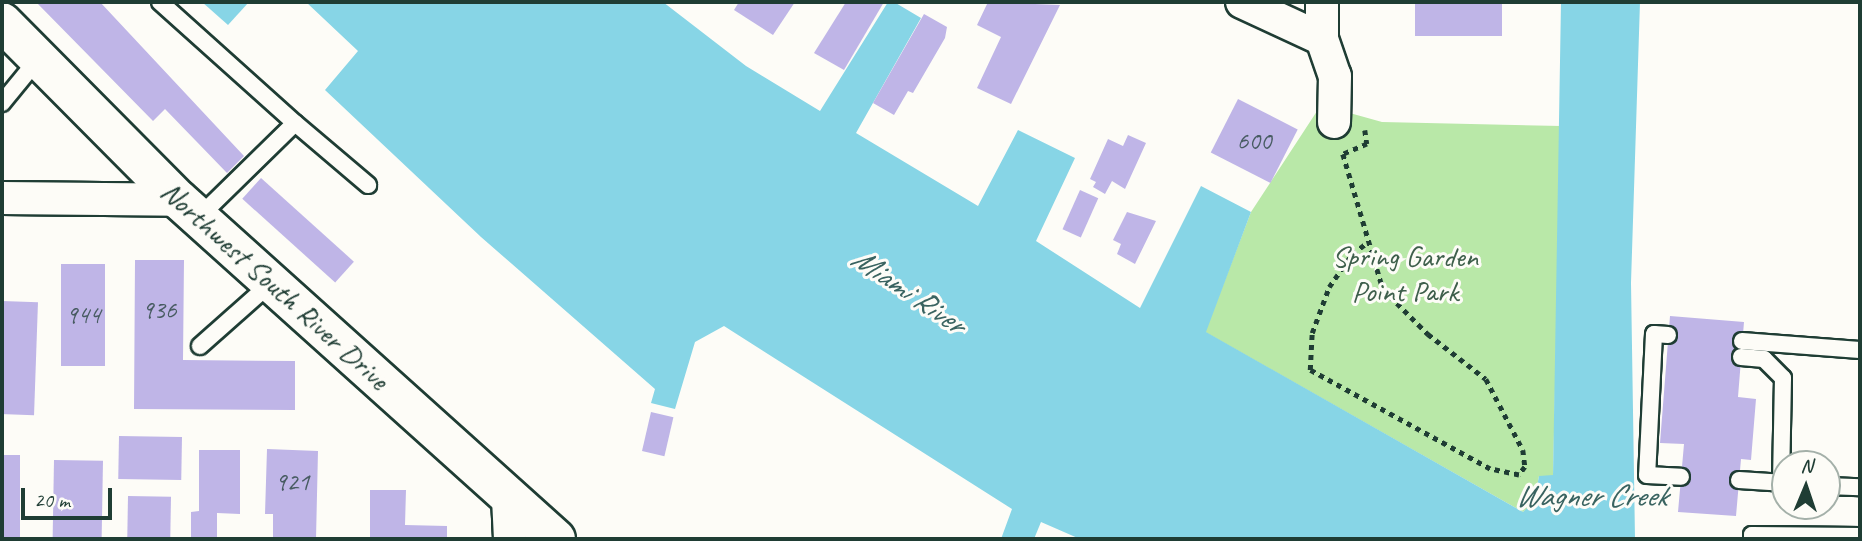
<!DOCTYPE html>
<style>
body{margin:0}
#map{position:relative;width:1862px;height:541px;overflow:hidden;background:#fdfcf7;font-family:Caveat,sans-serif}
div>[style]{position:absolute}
.green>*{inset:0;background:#b9e8a8}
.water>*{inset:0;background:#87d5e6}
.building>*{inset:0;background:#bfb5e7;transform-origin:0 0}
.path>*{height:4.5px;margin-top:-2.25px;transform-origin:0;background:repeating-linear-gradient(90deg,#1f3d34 0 5px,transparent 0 10px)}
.roads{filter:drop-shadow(2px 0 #1f3d34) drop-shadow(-2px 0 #1f3d34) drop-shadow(0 2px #1f3d34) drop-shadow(0 -2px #1f3d34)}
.service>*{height:16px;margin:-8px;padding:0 8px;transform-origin:8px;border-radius:8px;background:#fdfcf7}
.minor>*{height:32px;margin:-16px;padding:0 16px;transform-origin:16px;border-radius:16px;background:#fdfcf7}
.secondary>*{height:38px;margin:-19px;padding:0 19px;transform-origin:19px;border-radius:19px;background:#fdfcf7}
span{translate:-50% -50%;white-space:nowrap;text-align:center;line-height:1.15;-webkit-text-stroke:6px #fdfcf7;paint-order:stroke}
.number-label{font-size:26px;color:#475b61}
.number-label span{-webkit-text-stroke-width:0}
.park-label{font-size:30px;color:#3e5f4b}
.street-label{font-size:30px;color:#1f3d34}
.water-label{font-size:32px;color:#396360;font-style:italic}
.frame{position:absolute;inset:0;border:4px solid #1f3d34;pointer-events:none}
.north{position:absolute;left:1771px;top:450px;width:70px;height:70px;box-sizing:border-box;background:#fdfcf7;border:2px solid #a4b0a9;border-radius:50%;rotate:2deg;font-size:19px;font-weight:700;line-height:28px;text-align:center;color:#1f3d34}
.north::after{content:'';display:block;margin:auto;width:24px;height:32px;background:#1f3d34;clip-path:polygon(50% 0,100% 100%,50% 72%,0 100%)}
.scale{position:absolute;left:21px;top:488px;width:91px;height:32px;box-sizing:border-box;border:4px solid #1f3d34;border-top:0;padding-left:9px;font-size:21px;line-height:24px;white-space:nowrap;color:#1f3d34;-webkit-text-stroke:5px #fdfcf7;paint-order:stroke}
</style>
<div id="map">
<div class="green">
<i style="clip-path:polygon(1321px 105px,1382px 122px,1561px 126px,1553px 476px,1539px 476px,1534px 503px,1523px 512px,1205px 332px,1251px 212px)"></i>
</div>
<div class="water">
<i style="clip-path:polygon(202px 2px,249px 2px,228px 25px)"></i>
<i style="clip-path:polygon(306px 2px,663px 2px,746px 66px,820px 111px,888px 2px,894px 2px,921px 18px,856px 133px,978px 206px,1018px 130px,1075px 158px,1036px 241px,1140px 308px,1201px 186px,1251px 212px,1206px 332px,1523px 512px,1534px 502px,1539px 476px,1553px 475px,1561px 2px,1640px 2px,1631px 283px,1635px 539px,1080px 539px,1041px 522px,1034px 539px,1001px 539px,1012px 509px,724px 326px,695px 342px,675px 409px,651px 403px,655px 389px,481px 237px,325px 90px,358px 51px)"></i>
</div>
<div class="building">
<i style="clip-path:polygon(36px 2px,100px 2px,244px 156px,227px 173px,165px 109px,153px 121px)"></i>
<i style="clip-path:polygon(739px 2px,795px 2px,773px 35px,734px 10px)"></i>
<i style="clip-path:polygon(846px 2px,884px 2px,844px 70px,814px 53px)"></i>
<i style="clip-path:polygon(988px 2px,1060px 5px,1011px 104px,977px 88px,1001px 37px,977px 25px)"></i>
<i style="left:1415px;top:2px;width:87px;height:34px"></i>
<i style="clip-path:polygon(924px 14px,947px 27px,945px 38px,913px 93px,908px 91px,894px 115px,873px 103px)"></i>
<i style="left:1238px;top:99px;width:67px;height:60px;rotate:27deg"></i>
<i style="clip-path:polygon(1128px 135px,1146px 143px,1125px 189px,1112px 181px,1105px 194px,1093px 187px,1096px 182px,1090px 179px,1108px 139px,1123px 146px)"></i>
<i style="left:261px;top:178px;width:125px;height:28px;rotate:42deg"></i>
<i style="left:1080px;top:190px;width:20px;height:43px;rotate:24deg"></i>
<i style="clip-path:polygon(1127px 212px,1156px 221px,1135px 264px,1117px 254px,1121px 244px,1113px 240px)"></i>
<i style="clip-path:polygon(135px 260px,184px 260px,183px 360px,295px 361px,295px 410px,134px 409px)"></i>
<i style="left:61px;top:264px;width:44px;height:102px"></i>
<i style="left:2px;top:301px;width:36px;height:113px;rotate:2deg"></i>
<i style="clip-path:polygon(1670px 316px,1744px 322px,1738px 397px,1756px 399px,1751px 460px,1741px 459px,1736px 516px,1678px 512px,1684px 444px,1660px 443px)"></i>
<i style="left:651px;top:412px;width:23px;height:40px;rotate:13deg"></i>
<i style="left:119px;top:436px;width:63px;height:43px;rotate:1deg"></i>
<i style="clip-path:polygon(267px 449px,318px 451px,316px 539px,273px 539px,273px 514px,265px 514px)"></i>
<i style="clip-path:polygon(199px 450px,240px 450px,240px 514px,217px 513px,217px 539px,191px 539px,191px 512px,199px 511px)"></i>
<i style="left:2px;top:455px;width:18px;height:84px"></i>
<i style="left:54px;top:460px;width:49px;height:79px;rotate:1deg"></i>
<i style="clip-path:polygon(370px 490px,406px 490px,405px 525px,447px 526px,447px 539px,370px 539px)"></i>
<i style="left:128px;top:496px;width:43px;height:43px;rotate:1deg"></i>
</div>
<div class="path">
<i style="left:1365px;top:130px;width:14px;rotate:82deg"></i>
<i style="left:1367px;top:144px;width:26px;rotate:157deg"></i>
<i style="left:1343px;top:154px;width:141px;rotate:73.5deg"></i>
<i style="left:1383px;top:289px;width:64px;rotate:45deg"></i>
<i style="left:1428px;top:334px;width:73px;rotate:37.8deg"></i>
<i style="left:1486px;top:379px;width:80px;rotate:62.5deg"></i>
<i style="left:1523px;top:450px;width:17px;rotate:83deg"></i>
<i style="left:1525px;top:467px;width:10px;rotate:127deg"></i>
<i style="left:1519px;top:475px;width:30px;rotate:-168deg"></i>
<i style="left:1490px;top:469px;width:205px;rotate:-151.2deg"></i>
<i style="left:1310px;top:370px;width:37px;rotate:-87deg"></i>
<i style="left:1312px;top:333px;width:49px;rotate:-69.7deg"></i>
<i style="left:1329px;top:287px;width:40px;rotate:-55.1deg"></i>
<i style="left:1352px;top:254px;width:20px;rotate:-37deg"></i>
</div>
<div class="roads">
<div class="service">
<i style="left:160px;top:2px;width:181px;rotate:41.9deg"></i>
<i style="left:2px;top:103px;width:57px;rotate:-50.7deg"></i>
<i style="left:199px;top:217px;width:134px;rotate:-44.4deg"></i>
<i style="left:295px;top:123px;width:96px;rotate:40.3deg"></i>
<i style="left:1668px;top:335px;width:14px;rotate:-176deg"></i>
<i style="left:1654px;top:334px;width:141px;rotate:92.8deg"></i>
<i style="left:1647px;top:475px;width:34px;rotate:3deg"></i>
<i style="left:1742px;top:341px;width:118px;rotate:4.4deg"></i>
<i style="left:200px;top:346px;width:96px;rotate:-41.6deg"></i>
<i style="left:1741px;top:357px;width:23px;rotate:5deg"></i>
<i style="left:1764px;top:359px;width:27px;rotate:45deg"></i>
<i style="left:1783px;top:378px;width:105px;rotate:91.1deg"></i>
<i style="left:1739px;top:480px;width:46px;rotate:3.7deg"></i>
<i style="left:1827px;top:486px;width:33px;rotate:2deg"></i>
<i style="left:1752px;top:539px;width:4px;rotate:-90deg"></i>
<i style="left:1752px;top:535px;width:108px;rotate:0.5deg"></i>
</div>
<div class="minor">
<i style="left:1242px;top:2px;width:88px;rotate:24.8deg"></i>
<i style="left:1322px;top:2px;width:37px;rotate:90deg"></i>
<i style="left:1322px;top:39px;width:39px;rotate:71deg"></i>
<i style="left:1335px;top:76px;width:46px;rotate:91.2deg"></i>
<i style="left:2px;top:198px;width:177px;rotate:0.6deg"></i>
<i style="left:508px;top:498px;width:41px;rotate:87.2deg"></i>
</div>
<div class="secondary">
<i style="left:2px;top:22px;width:251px;rotate:45.2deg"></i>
<i style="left:179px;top:200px;width:507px;rotate:41.96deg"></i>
</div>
</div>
<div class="number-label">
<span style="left:1254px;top:141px">600</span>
<span style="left:159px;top:310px">936</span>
<span style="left:83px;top:315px">944</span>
<span style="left:292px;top:482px">921</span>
</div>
<div class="park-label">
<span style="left:1405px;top:273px">Spring Garden<br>Point Park</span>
</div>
<div class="street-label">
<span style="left:275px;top:285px;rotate:42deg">Northwest South River Drive</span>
</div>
<div class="water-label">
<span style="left:908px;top:291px;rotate:34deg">Miami River</span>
<span style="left:1591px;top:496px">Wagner Creek</span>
</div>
<div class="frame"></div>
<div class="north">N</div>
<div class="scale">20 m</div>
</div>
